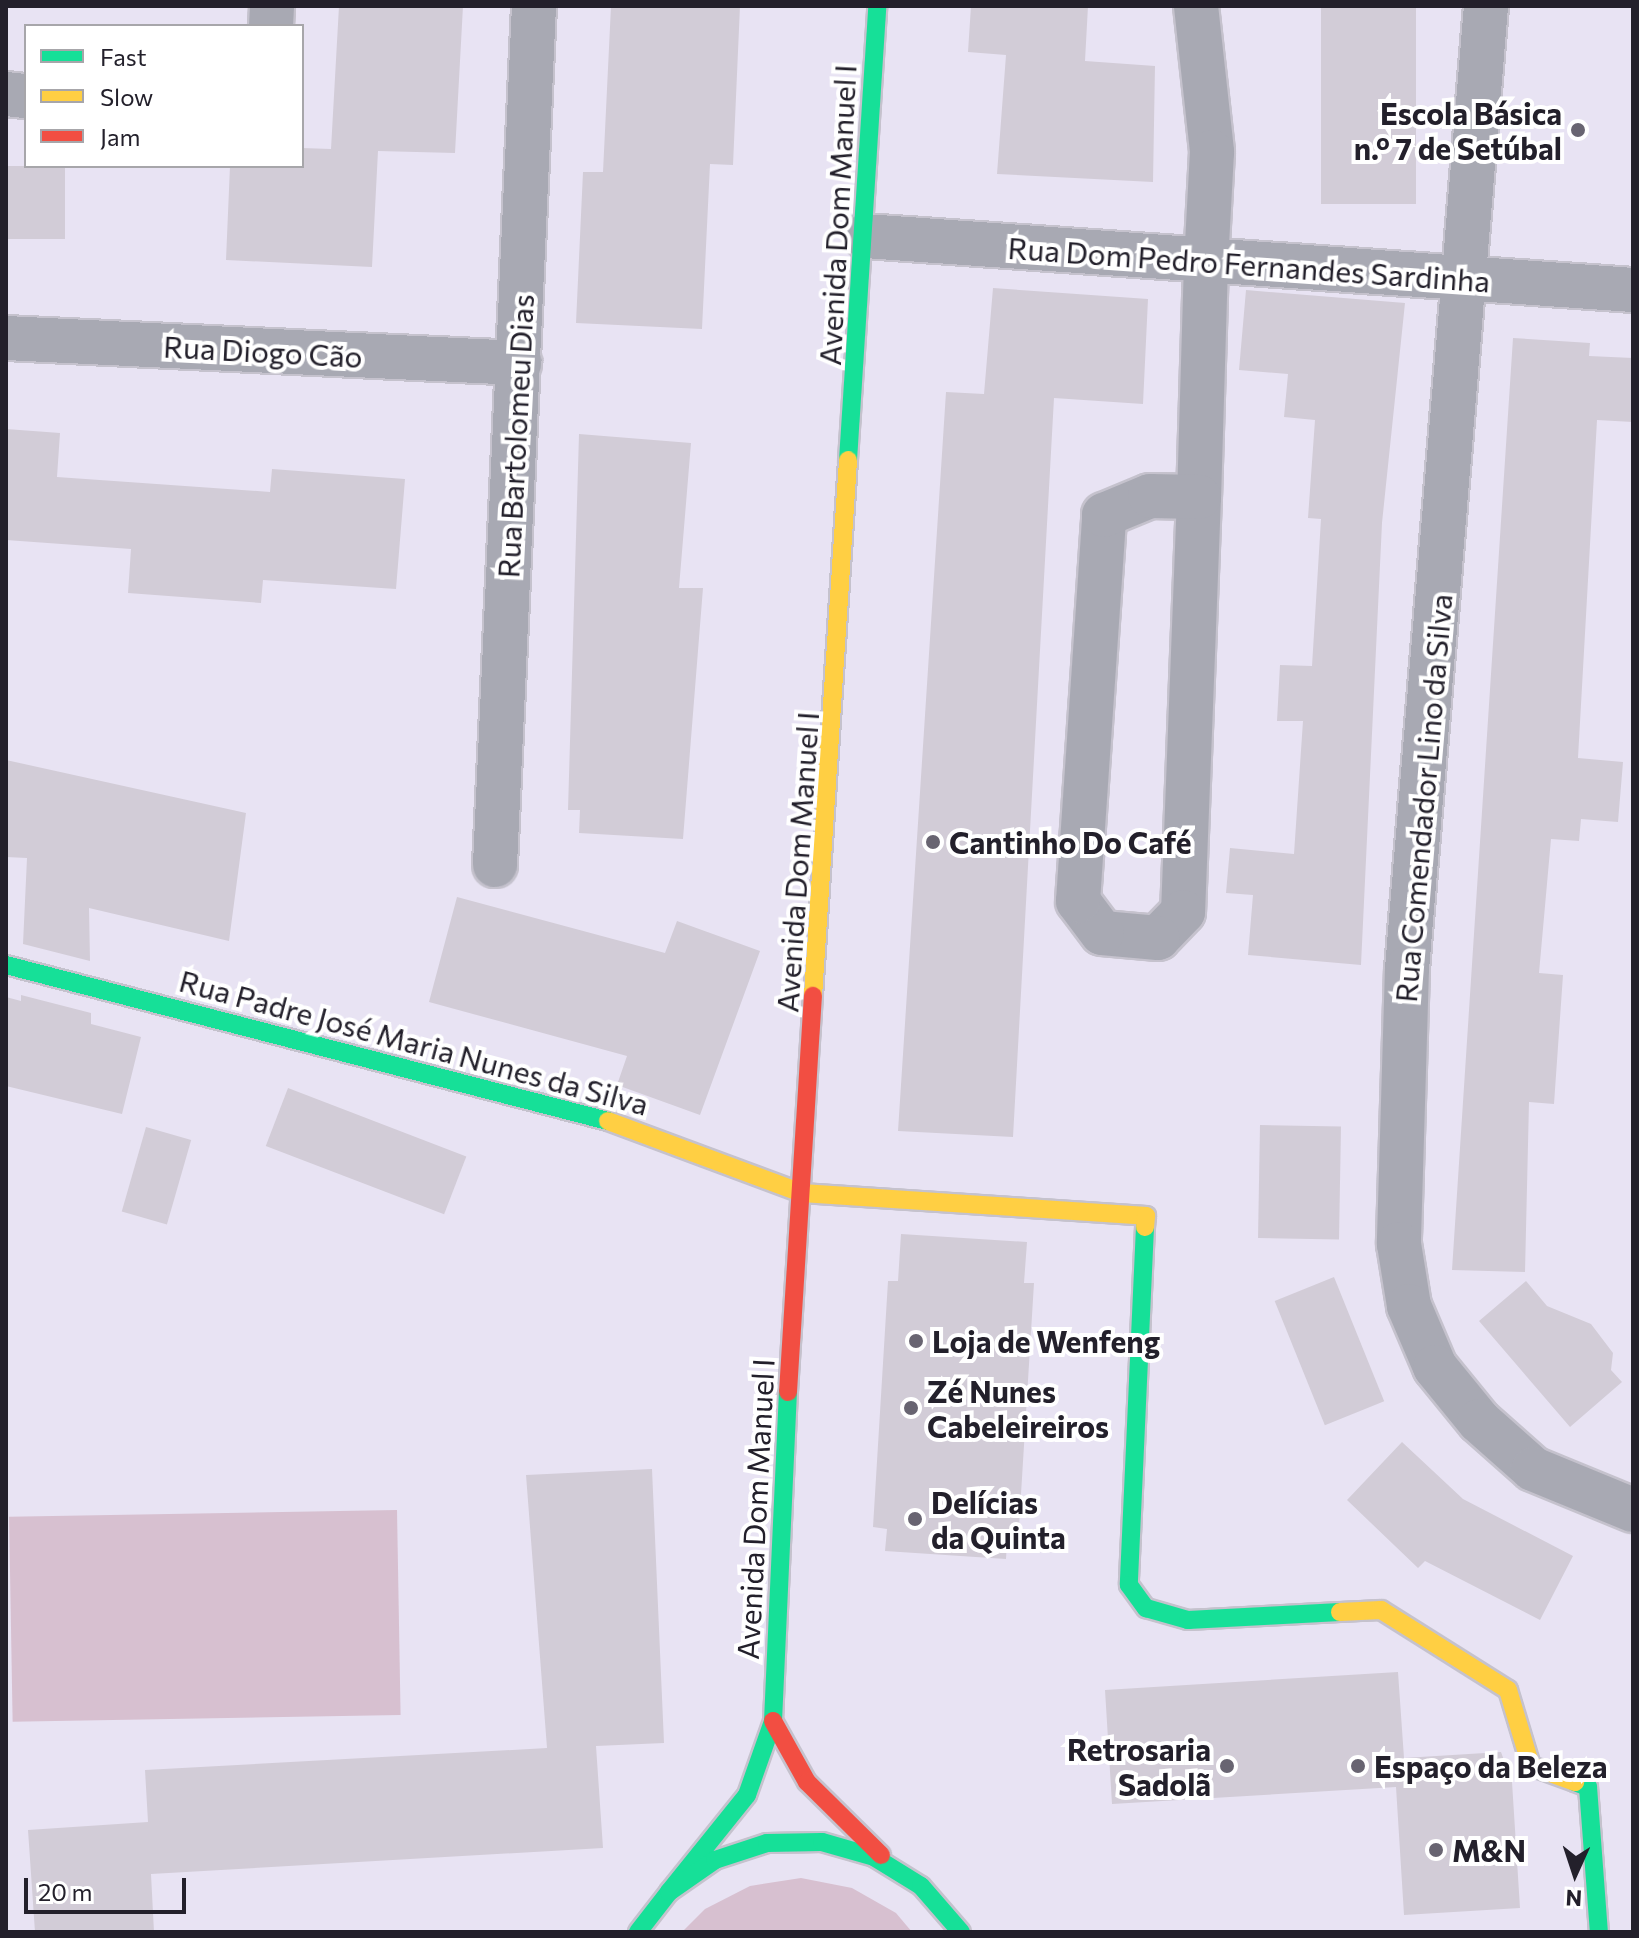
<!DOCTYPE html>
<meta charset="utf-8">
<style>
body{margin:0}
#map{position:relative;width:1639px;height:1938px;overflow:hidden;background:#e8e3f3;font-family:Commissioner,sans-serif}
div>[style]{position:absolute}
.green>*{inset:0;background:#d7c0d0;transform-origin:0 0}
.building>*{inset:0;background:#d2ccd7;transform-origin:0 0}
.roads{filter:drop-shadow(2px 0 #c5c2cd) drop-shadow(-2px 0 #c5c2cd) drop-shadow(0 2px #c5c2cd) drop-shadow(0 -2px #c5c2cd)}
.street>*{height:44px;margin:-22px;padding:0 22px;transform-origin:22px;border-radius:22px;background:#a8a9b3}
.fast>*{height:18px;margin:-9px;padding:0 9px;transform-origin:9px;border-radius:9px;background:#16e098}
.slow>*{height:18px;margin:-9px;padding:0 9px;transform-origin:9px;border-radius:9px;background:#ffcf43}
.jam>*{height:18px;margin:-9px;padding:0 9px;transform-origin:9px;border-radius:9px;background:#f24e42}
.dots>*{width:22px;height:22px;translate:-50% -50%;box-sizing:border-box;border:4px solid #fff;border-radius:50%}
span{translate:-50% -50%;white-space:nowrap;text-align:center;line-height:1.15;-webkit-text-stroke:8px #fff;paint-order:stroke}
.poi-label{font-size:30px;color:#23202b;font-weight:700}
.right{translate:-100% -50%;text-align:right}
.left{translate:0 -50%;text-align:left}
.street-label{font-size:30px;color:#23202b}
.frame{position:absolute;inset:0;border:8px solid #23202b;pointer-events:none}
.legend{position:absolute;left:24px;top:24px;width:280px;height:144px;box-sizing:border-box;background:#fff;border:2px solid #a7a6aa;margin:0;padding:10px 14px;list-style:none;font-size:24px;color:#23202b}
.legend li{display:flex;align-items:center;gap:16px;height:40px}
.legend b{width:40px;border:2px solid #a7a6aa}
.north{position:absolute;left:1535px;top:1834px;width:80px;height:80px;-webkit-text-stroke:6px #fff;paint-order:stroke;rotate:183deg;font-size:22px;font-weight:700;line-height:32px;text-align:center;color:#23202b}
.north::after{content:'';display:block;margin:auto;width:28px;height:36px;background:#23202b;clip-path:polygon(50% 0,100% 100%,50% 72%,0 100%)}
.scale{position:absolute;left:24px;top:1878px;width:162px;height:36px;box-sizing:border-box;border:4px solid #23202b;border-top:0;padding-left:10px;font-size:24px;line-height:28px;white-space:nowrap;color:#23202b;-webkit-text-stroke:6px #fff;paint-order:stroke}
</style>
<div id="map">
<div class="green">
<i style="left:397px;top:1510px;width:205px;height:388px;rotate:89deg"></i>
<i style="clip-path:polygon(801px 1878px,852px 1888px,896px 1913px,912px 1932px,682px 1932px,705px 1909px,750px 1886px)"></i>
</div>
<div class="building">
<i style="clip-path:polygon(339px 6px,463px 6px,455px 153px,378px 151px,372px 267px,226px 260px,230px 166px,302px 166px,302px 148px,331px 149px)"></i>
<i style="clip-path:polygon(611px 6px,740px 6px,733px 165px,710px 164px,702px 329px,576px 323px,583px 172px,603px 172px)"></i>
<i style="clip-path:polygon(971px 6px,1088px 6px,1085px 61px,1155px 66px,1153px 182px,997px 174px,1006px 55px,968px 52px)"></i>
<i style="left:1321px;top:6px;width:95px;height:198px"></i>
<i style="left:6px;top:166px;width:59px;height:73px"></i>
<i style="clip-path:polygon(993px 288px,1148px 299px,1143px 404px,1054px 398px,1013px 1137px,898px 1131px,946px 392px,984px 394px)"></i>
<i style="clip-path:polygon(1246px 290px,1405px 303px,1382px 523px,1361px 965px,1248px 955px,1253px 895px,1226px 893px,1230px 848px,1294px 854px,1303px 721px,1277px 721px,1280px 665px,1312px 666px,1321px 519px,1308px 518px,1315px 420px,1284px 417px,1288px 374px,1239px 370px)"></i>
<i style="clip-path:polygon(1513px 338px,1590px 343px,1589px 356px,1633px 358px,1633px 422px,1597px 420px,1578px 758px,1623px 762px,1618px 822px,1581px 819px,1579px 841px,1551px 839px,1539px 973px,1563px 975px,1554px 1104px,1529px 1102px,1525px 1272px,1452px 1270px)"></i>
<i style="clip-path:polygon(6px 429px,60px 433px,57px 477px,270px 492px,272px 469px,405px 479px,396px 589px,263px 580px,261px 603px,128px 593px,131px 549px,6px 540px)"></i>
<i style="clip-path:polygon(579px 434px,691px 443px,679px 588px,703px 588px,683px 839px,579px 833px,580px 810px,568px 810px)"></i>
<i style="clip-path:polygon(6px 760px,246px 813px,229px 941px,89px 908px,90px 961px,23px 944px,27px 858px,6px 857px)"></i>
<i style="clip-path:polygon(457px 897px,665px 953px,677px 921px,760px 951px,700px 1115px,617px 1085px,627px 1056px,429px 1002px)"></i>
<i style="clip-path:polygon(21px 995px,91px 1013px,91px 1024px,141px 1037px,122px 1114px,6px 1086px,6px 997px,21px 1001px)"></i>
<i style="left:288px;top:1088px;width:191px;height:62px;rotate:21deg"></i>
<i style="left:1260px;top:1125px;width:81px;height:113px;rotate:1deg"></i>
<i style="left:146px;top:1127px;width:47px;height:88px;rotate:16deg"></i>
<i style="clip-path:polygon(901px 1234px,1027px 1242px,1024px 1283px,1034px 1283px,1018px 1543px,1007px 1542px,1006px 1559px,885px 1551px,887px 1529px,873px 1527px,888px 1281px,898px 1281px)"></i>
<i style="left:1334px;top:1277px;width:134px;height:64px;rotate:68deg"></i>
<i style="clip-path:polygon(1526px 1281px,1547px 1306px,1591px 1324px,1613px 1353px,1611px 1370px,1622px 1382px,1570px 1427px,1479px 1321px)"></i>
<i style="clip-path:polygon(1402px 1442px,1463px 1499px,1573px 1556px,1540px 1620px,1425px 1561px,1418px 1568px,1347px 1500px)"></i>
<i style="clip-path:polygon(652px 1469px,664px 1743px,596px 1746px,603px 1848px,151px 1874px,154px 1932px,35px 1932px,28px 1830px,148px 1822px,145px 1770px,547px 1748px,526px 1475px)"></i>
<i style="clip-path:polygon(1398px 1672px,1404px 1758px,1501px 1752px,1512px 1782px,1520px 1908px,1404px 1915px,1396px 1787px,1112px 1804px,1105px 1690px)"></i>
</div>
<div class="roads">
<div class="street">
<i style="left:1196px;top:6px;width:147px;rotate:83.7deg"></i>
<i style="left:1212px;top:152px;width:111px;rotate:93.1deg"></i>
<i style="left:1206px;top:263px;width:234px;rotate:91.7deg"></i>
<i style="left:1199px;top:497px;width:415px;rotate:92.2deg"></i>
<i style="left:1183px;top:912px;width:36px;rotate:134deg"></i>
<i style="left:1158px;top:938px;width:56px;rotate:-174.9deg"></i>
<i style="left:1102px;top:933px;width:40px;rotate:-127deg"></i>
<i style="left:1078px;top:901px;width:387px;rotate:-86.1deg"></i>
<i style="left:1104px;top:515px;width:50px;rotate:-22.4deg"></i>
<i style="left:1150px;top:496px;width:49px;rotate:1.2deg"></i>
<i style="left:1486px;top:6px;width:965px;rotate:94.69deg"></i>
<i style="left:1407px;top:968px;width:276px;rotate:91.7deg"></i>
<i style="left:1399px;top:1244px;width:63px;rotate:80.8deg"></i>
<i style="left:1409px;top:1306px;width:66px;rotate:66.9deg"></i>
<i style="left:1435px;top:1367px;width:70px;rotate:50.8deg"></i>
<i style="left:1479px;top:1421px;width:72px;rotate:41.6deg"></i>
<i style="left:1533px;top:1469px;width:108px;rotate:22.3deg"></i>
<i style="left:271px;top:26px;width:20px;rotate:-87deg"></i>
<i style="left:6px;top:94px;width:20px;rotate:6deg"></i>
<i style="left:865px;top:236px;width:770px;rotate:4.02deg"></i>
<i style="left:6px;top:338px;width:514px;rotate:2.79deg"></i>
<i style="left:495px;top:865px;width:860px;rotate:-87.4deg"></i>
</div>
<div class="fast">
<i style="left:848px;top:460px;width:455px;rotate:-86.3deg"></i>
<i style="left:6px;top:965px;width:622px;rotate:14.53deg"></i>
<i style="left:1145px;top:1227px;width:358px;rotate:92.6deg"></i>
<i style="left:1129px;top:1585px;width:29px;rotate:54deg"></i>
<i style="left:1146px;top:1608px;width:44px;rotate:15.9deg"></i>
<i style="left:1188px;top:1620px;width:152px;rotate:-3deg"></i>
<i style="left:1575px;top:1782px;width:14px;rotate:21deg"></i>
<i style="left:1588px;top:1787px;width:145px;rotate:85.7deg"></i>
<i style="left:669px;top:1892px;width:124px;rotate:-51.2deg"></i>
<i style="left:747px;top:1795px;width:78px;rotate:-70.6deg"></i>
<i style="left:773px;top:1721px;width:329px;rotate:-87.4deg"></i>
<i style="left:638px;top:1932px;width:51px;rotate:-52.2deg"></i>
<i style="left:669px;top:1892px;width:56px;rotate:-34.8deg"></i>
<i style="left:715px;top:1860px;width:55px;rotate:-18.1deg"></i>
<i style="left:767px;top:1843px;width:55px;rotate:-1deg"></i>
<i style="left:822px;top:1842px;width:54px;rotate:16.1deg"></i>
<i style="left:874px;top:1857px;width:55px;rotate:31.7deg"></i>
<i style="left:921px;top:1886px;width:61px;rotate:49deg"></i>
</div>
<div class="slow">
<i style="left:813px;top:996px;width:537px;rotate:-86.26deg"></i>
<i style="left:608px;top:1121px;width:207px;rotate:20.4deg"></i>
<i style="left:802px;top:1193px;width:345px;rotate:3.8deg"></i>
<i style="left:1146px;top:1216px;width:11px;rotate:95deg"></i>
<i style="left:1340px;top:1612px;width:41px;rotate:-2.8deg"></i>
<i style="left:1381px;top:1610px;width:150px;rotate:32.2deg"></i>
<i style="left:1508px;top:1690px;width:79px;rotate:73.2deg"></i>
<i style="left:1531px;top:1766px;width:47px;rotate:20deg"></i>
</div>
<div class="jam">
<i style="left:788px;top:1392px;width:397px;rotate:-86.4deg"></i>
<i style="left:773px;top:1721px;width:70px;rotate:60.9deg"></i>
<i style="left:807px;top:1782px;width:104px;rotate:44.6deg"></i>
</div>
</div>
<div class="dots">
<i style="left:1578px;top:130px;background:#686471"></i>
<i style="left:933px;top:842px;background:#686471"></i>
<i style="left:916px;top:1341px;background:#686471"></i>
<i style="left:911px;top:1408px;background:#686471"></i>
<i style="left:915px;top:1519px;background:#686471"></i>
<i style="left:1227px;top:1766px;background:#686471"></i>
<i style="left:1358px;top:1766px;background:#686471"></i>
<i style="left:1436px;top:1850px;background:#686471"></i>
</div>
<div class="poi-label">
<span class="right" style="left:1562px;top:130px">Escola Básica<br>n.º 7 de Setúbal</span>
<span class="left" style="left:949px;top:842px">Cantinho Do Café</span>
<span class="left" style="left:932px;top:1341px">Loja de Wenfeng</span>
<span class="left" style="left:927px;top:1408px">Zé Nunes<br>Cabeleireiros</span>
<span class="left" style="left:931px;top:1519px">Delícias<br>da Quinta</span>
<span class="right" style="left:1211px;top:1766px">Retrosaria<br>Sadolã</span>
<span class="left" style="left:1374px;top:1766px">Espaço da Beleza</span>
<span class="left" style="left:1452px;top:1850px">M&amp;N</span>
</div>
<div class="street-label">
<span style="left:837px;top:215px;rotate:-87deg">Avenida Dom Manuel I</span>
<span style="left:1249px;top:264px;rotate:4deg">Rua Dom Pedro Fernandes Sardinha</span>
<span style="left:263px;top:351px;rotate:3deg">Rua Diogo Cão</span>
<span style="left:515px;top:436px;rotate:-87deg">Rua Bartolomeu Dias</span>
<span style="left:1423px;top:798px;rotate:-85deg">Rua Comendador Lino da Silva</span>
<span style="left:797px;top:862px;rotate:-86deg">Avenida Dom Manuel I</span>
<span style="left:414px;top:1042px;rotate:15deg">Rua Padre José Maria Nunes da Silva</span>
<span style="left:755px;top:1509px;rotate:-87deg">Avenida Dom Manuel I</span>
</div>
<div class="frame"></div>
<ul class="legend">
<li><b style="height:10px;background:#16e098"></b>Fast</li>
<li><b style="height:10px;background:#ffcf43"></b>Slow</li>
<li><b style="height:10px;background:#f24e42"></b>Jam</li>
</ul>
<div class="north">N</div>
<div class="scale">20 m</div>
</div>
